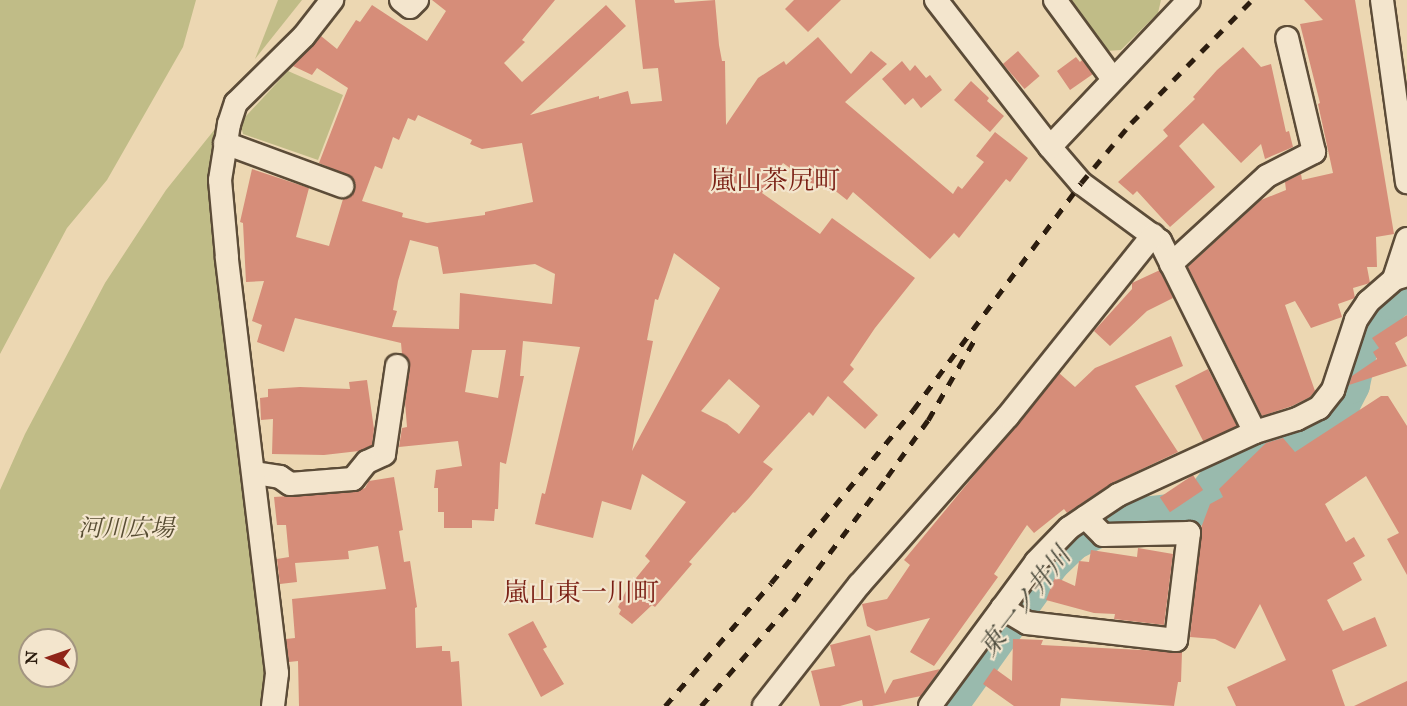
<!DOCTYPE html>
<meta charset="utf-8">
<style>
body{margin:0}
#map{position:relative;width:1407px;height:706px;overflow:hidden;background:#ecd7b2;font-family:"IM FELL Great Primer","Noto Serif JP",serif}
div>[style]{position:absolute}
.green>*{inset:0;background:#c0bc87}
.river>*{height:39px;margin:-19.5px;padding:0 19.5px;transform-origin:19.5px;border-radius:19.5px;background:#99baad}
.building>*{inset:0;background:#d68d79;transform-origin:0 0}
.roads{filter:drop-shadow(2px 0 #5c4c38) drop-shadow(-2px 0 #5c4c38) drop-shadow(0 2px #5c4c38) drop-shadow(0 -2px #5c4c38)}
.street>*{height:22px;margin:-11px;padding:0 11px;transform-origin:11px;border-radius:11px;background:#f3e5cd}
.rail>*{height:4.5px;margin-top:-2.25px;transform-origin:0;background:repeating-linear-gradient(90deg,#2c1d0f 0 10px,transparent 0 20px)}
span{translate:-50% -50%;white-space:nowrap;text-align:center;line-height:1.15;-webkit-text-stroke:4.5px #f3e5cd;paint-order:stroke}
.park-label{font-size:24px;color:#584d33;font-style:italic}
.neighbourhood-label{font-size:26px;color:#7a1f14}
.water-label{font-size:26px;color:#4d4c3e;font-style:italic}
.north{position:absolute;left:18px;top:628px;width:60px;height:60px;box-sizing:border-box;background:#f3e5cd;border:2px solid #a39581;border-radius:50%;rotate:272deg;font-size:16px;font-weight:700;line-height:24px;text-align:center;color:#2c1d0f}
.north::after{content:'';display:block;margin:auto;width:21px;height:27px;background:#8f2418;clip-path:polygon(50% 0,100% 100%,50% 72%,0 100%)}
</style>
<div id="map">
<div class="green">
<i style="clip-path:polygon(0 0,196px 0,183px 47px,107px 180px,67px 228px,0 354px)"></i>
<i style="clip-path:polygon(278px 0,302px 0,255px 59px)"></i>
<i style="clip-path:polygon(1069px 0,1161px 0,1158px 13px,1121px 50px,1106px 51px)"></i>
<i style="clip-path:polygon(288px 71px,343px 95px,318px 160px,243px 134px,241px 126px,246px 116px)"></i>
<i style="clip-path:polygon(evenodd,215px 129px,213px 168px,263px 623px,266px 682px,260px 706px,0 706px,0 490px,25px 434px,105px 283px,166px 190px,215px 129px,30px 640px,66px 640px,66px 676px,30px 676px,30px 640px)"></i>
</div>
<div class="river">
<i style="left:947px;top:706px;width:178px;rotate:-54.4deg"></i>
<i style="left:1051px;top:561px;width:30px;rotate:-44deg"></i>
<i style="left:1073px;top:540px;width:47px;rotate:-26.6deg"></i>
<i style="left:1115px;top:519px;width:72px;rotate:-6.3deg"></i>
<i style="left:1187px;top:511px;width:19px;rotate:-35deg"></i>
<i style="left:1203px;top:500px;width:56px;rotate:-52.9deg"></i>
<i style="left:1237px;top:455px;width:23px;rotate:-29deg"></i>
<i style="left:1257px;top:444px;width:53px;rotate:-17.4deg"></i>
<i style="left:1308px;top:428px;width:25px;rotate:-32deg"></i>
<i style="left:1329px;top:415px;width:16px;rotate:-45deg"></i>
<i style="left:1340px;top:404px;width:22px;rotate:-63deg"></i>
<i style="left:1350px;top:384px;width:34px;rotate:-78deg"></i>
<i style="left:1357px;top:351px;width:32px;rotate:-64deg"></i>
<i style="left:1371px;top:322px;width:30px;rotate:-46deg"></i>
<i style="left:1392px;top:300px;width:17px;rotate:-31deg"></i>
</div>
<div class="building">
<i style="clip-path:polygon(evenodd,432px 0,555px 0,522px 40px,525px 42px,504px 63px,522px 82px,606px 5px,626px 26px,530px 115px,599px 96px,599px 99px,628px 91px,631px 104px,662px 101px,658px 68px,643px 69px,635px 0,674px 0,675px 3px,715px 0,719px 45px,722px 61px,725px 61px,726px 125px,758px 78px,784px 61px,786px 65px,818px 37px,851px 74px,871px 51px,887px 64px,845px 102px,953px 194px,958px 186px,962px 189px,984px 162px,976px 156px,995px 132px,1028px 158px,1010px 182px,1006px 179px,959px 238px,954px 233px,930px 259px,853px 192px,847px 200px,819px 178px,814px 185px,783px 163px,762px 193px,820px 234px,832px 218px,915px 278px,875px 328px,850px 365px,854px 369px,843px 382px,878px 415px,865px 429px,828px 396px,813px 416px,809px 412px,763px 462px,773px 469px,749px 498px,735px 513px,733px 512px,689px 562px,692px 564px,655px 607px,652px 605px,632px 624px,619px 614px,621px 610px,618px 607px,627px 589px,650px 561px,645px 556px,686px 502px,642px 474px,631px 510px,602px 501px,593px 538px,535px 524px,542px 493px,545px 494px,580px 347px,523px 341px,520px 376px,524px 376px,506px 464px,500px 462px,498px 509px,495px 509px,494px 521px,472px 520px,472px 528px,444px 528px,444px 512px,438px 512px,438px 488px,434px 488px,436px 470px,462px 466px,458px 441px,399px 447px,402px 428px,407px 427px,405px 402px,410px 367px,409px 361px,402px 354px,401px 343px,295px 318px,284px 352px,257px 342px,262px 325px,252px 321px,264px 281px,246px 282px,243px 223px,240px 222px,252px 169px,309px 188px,296px 237px,329px 246px,343px 199px,350px 197px,355px 190px,352px 177px,319px 163px,348px 88px,317px 68px,312px 75px,293px 66px,321px 36px,337px 49px,356px 20px,360px 22px,372px 5px,427px 41px,446px 11px,432px 0,418px 115px,472px 140px,470px 144px,482px 149px,522px 143px,533px 202px,485px 212px,485px 215px,427px 223px,402px 217px,403px 213px,362px 201px,375px 166px,382px 169px,393px 137px,399px 140px,408px 118px,415px 121px,418px 115px,432px 0,410px 240px,438px 247px,443px 274px,535px 264px,555px 274px,552px 304px,460px 293px,459px 329px,392px 327px,397px 311px,393px 310px,398px 281px,410px 240px,432px 0,674px 253px,720px 288px,632px 451px,653px 341px,647px 340px,655px 299px,658px 300px,674px 253px,432px 0,472px 350px,506px 350px,498px 398px,465px 392px,472px 350px,432px 0,729px 379px,760px 406px,739px 434px,727px 424px,701px 411px,729px 379px)"></i>
<i style="clip-path:polygon(794px 0,841px 0,808px 32px,785px 9px)"></i>
<i style="clip-path:polygon(1304px 0,1355px 0,1394px 234px,1376px 237px,1377px 267px,1367px 267px,1370px 283px,1353px 288px,1355px 298px,1338px 304px,1342px 317px,1311px 328px,1295px 301px,1285px 305px,1315px 391px,1310px 397px,1292px 406px,1262px 416px,1188px 267px,1261px 200px,1286px 190px,1285px 182px,1301px 174px,1302px 180px,1333px 173px,1318px 104px,1320px 103px,1300px 24px,1323px 20px)"></i>
<i style="clip-path:polygon(1243px 47px,1261px 67px,1271px 64px,1286px 132px,1289px 131px,1293px 147px,1265px 159px,1261px 144px,1241px 163px,1203px 123px,1179px 146px,1215px 187px,1170px 227px,1137px 191px,1133px 195px,1118px 182px,1168px 136px,1163px 130px,1195px 99px,1193px 97px,1217px 70px)"></i>
<i style="left:1018px;top:51px;width:33px;height:20px;rotate:49deg"></i>
<i style="clip-path:polygon(1076px 57px,1080px 62px,1082px 60px,1093px 74px,1070px 90px,1057px 71px)"></i>
<i style="clip-path:polygon(902px 61px,910px 71px,915px 65px,926px 78px,930px 75px,942px 90px,921px 108px,913px 98px,905px 105px,882px 79px)"></i>
<i style="clip-path:polygon(971px 81px,989px 98px,987px 101px,1004px 116px,990px 132px,954px 100px)"></i>
<i style="clip-path:polygon(1160px 270px,1173px 298px,1147px 311px,1110px 346px,1094px 331px,1132px 289px,1132px 283px)"></i>
<i style="clip-path:polygon(1407px 315px,1407px 336px,1395px 343px,1407px 366px,1349px 385px,1352px 376px,1377px 359px,1373px 352px,1379px 348px,1372px 338px)"></i>
<i style="clip-path:polygon(1171px 336px,1183px 366px,1135px 386px,1178px 452px,1112px 483px,1067px 513px,1064px 509px,1034px 533px,1027px 525px,994px 574px,998px 577px,934px 666px,910px 652px,930px 618px,876px 631px,867px 626px,862px 604px,887px 599px,910px 565px,904px 560px,1059px 373px,1075px 387px,1095px 368px)"></i>
<i style="left:1208px;top:369px;width:64px;height:37px;rotate:63deg"></i>
<i style="clip-path:polygon(367px 380px,374px 429px,372px 445px,359px 451px,324px 455px,272px 454px,273px 419px,261px 420px,260px 398px,268px 397px,268px 389px,300px 387px,350px 389px,349px 382px)"></i>
<i style="clip-path:polygon(1381px 396px,1388px 396px,1407px 426px,1407px 575px,1387px 539px,1399px 533px,1366px 476px,1325px 504px,1346px 542px,1354px 537px,1365px 556px,1353px 563px,1362px 580px,1327px 600px,1343px 631px,1375px 617px,1387px 646px,1332px 670px,1345px 706px,1236px 706px,1227px 687px,1286px 660px,1260px 604px,1235px 649px,1215px 639px,1190px 637px,1201px 528px,1210px 504px,1223px 497px,1219px 489px,1266px 443px,1283px 438px,1295px 452px)"></i>
<i style="left:1193px;top:475px;width:18px;height:40px;rotate:56deg"></i>
<i style="clip-path:polygon(394px 477px,403px 530px,399px 531px,404px 562px,410px 561px,417px 607px,415px 608px,416px 648px,442px 646px,442px 651px,450px 651px,451px 662px,459px 661px,462px 706px,299px 706px,298px 661px,289px 662px,286px 639px,295px 638px,292px 599px,386px 589px,378px 546px,348px 551px,349px 559px,295px 563px,297px 582px,280px 584px,277px 559px,289px 557px,286px 525px,277px 525px,274px 497px,354px 492px,365px 488px,369px 481px)"></i>
<i style="clip-path:polygon(1138px 548px,1173px 554px,1164px 625px,1114px 619px,1115px 614px,1094px 613px,1046px 600px,1055px 577px,1075px 586px,1079px 561px,1089px 562px,1091px 550px,1137px 557px)"></i>
<i style="clip-path:polygon(533px 621px,547px 647px,543px 649px,564px 684px,541px 697px,508px 634px)"></i>
<i style="clip-path:polygon(870px 635px,885px 694px,893px 680px,940px 669px,921px 696px,872px 706px,863px 706px,862px 700px,840px 706px,820px 706px,811px 671px,835px 666px,830px 645px)"></i>
<i style="clip-path:polygon(1013px 639px,1043px 640px,1041px 645px,1182px 652px,1181px 682px,1178px 682px,1174px 706px,1061px 698px,1060px 706px,1014px 706px,983px 684px,994px 668px,1012px 681px)"></i>
<i style="clip-path:polygon(1407px 681px,1407px 706px,1354px 706px)"></i>
</div>
<div class="roads">
<div class="street">
<i style="left:401px;top:0;width:11px;rotate:38deg"></i>
<i style="left:410px;top:7px;width:10px;rotate:-45deg"></i>
<i style="left:936px;top:0;width:186px;rotate:52.2deg"></i>
<i style="left:1050px;top:147px;width:48px;rotate:49.3deg"></i>
<i style="left:1081px;top:183px;width:98px;rotate:36.3deg"></i>
<i style="left:1160px;top:241px;width:213px;rotate:63.6deg"></i>
<i style="left:1055px;top:0;width:97px;rotate:53.8deg"></i>
<i style="left:1382px;top:0;width:184px;rotate:82.2deg"></i>
<i style="left:225px;top:143px;width:125px;rotate:20.2deg"></i>
<i style="left:1050px;top:147px;width:202px;rotate:-46.6deg"></i>
<i style="left:1171px;top:264px;width:130px;rotate:-42.5deg"></i>
<i style="left:1267px;top:176px;width:53px;rotate:-27.1deg"></i>
<i style="left:1314px;top:152px;width:117px;rotate:-103.3deg"></i>
<i style="left:1394px;top:279px;width:42px;rotate:-72deg"></i>
<i style="left:255px;top:473px;width:25px;rotate:9deg"></i>
<i style="left:280px;top:477px;width:12px;rotate:35deg"></i>
<i style="left:290px;top:484px;width:63px;rotate:-4.5deg"></i>
<i style="left:353px;top:479px;width:22px;rotate:-51deg"></i>
<i style="left:367px;top:462px;width:19px;rotate:-25deg"></i>
<i style="left:384px;top:454px;width:89px;rotate:-81.6deg"></i>
<i style="left:1002px;top:608px;width:29px;rotate:31deg"></i>
<i style="left:1027px;top:623px;width:150px;rotate:6.5deg"></i>
<i style="left:1176px;top:640px;width:108px;rotate:-83.1deg"></i>
<i style="left:1189px;top:533px;width:86px;rotate:178.7deg"></i>
<i style="left:1103px;top:535px;width:25px;rotate:-135deg"></i>
<i style="left:273px;top:706px;width:33px;rotate:-83deg"></i>
<i style="left:277px;top:673px;width:419px;rotate:-96.9deg"></i>
<i style="left:227px;top:257px;width:77px;rotate:-95.2deg"></i>
<i style="left:220px;top:180px;width:57px;rotate:-80.9deg"></i>
<i style="left:229px;top:124px;width:22px;rotate:-72deg"></i>
<i style="left:236px;top:103px;width:95px;rotate:-44.6deg"></i>
<i style="left:304px;top:36px;width:46px;rotate:-52.1deg"></i>
<i style="left:764px;top:706px;width:154px;rotate:-51.9deg"></i>
<i style="left:859px;top:585px;width:225px;rotate:-48.6deg"></i>
<i style="left:1008px;top:416px;width:232px;rotate:-51.3deg"></i>
<i style="left:930px;top:706px;width:179px;rotate:-53.6deg"></i>
<i style="left:1036px;top:562px;width:47px;rotate:-45.9deg"></i>
<i style="left:1069px;top:528px;width:59px;rotate:-34deg"></i>
<i style="left:1118px;top:495px;width:151px;rotate:-24.7deg"></i>
<i style="left:1255px;top:432px;width:44px;rotate:-17.2deg"></i>
<i style="left:1297px;top:419px;width:25px;rotate:-27deg"></i>
<i style="left:1319px;top:408px;width:23px;rotate:-52deg"></i>
<i style="left:1333px;top:390px;width:74px;rotate:-71.8deg"></i>
<i style="left:1356px;top:320px;width:22px;rotate:-56deg"></i>
<i style="left:1368px;top:302px;width:35px;rotate:-41deg"></i>
<i style="left:1394px;top:279px;width:14px;rotate:-17deg"></i>
</div>
</div>
<div class="rail">
<i style="left:665px;top:706px;width:162px;rotate:-49.2deg"></i>
<i style="left:771px;top:583px;width:224px;rotate:-50.6deg"></i>
<i style="left:913px;top:410px;width:282px;rotate:-53.5deg"></i>
<i style="left:1081px;top:183px;width:78px;rotate:-50.2deg"></i>
<i style="left:1131px;top:123px;width:173px;rotate:-45.5deg"></i>
<i style="left:701px;top:706px;width:140px;rotate:-48.8deg"></i>
<i style="left:793px;top:601px;width:156px;rotate:-52.8deg"></i>
<i style="left:887px;top:477px;width:70px;rotate:-54.3deg"></i>
<i style="left:928px;top:420px;width:96px;rotate:-60deg"></i>
</div>
<div class="park-label">
<span style="left:126px;top:529px">河川広場</span>
</div>
<div class="neighbourhood-label">
<span style="left:775px;top:181px">嵐山茶尻町</span>
<span style="left:581px;top:593px">嵐山東一川町</span>
</div>
<div class="water-label">
<span style="left:1025px;top:602px;rotate:-52deg">東一ノ井川</span>
</div>
<div class="north">N</div>
</div>
